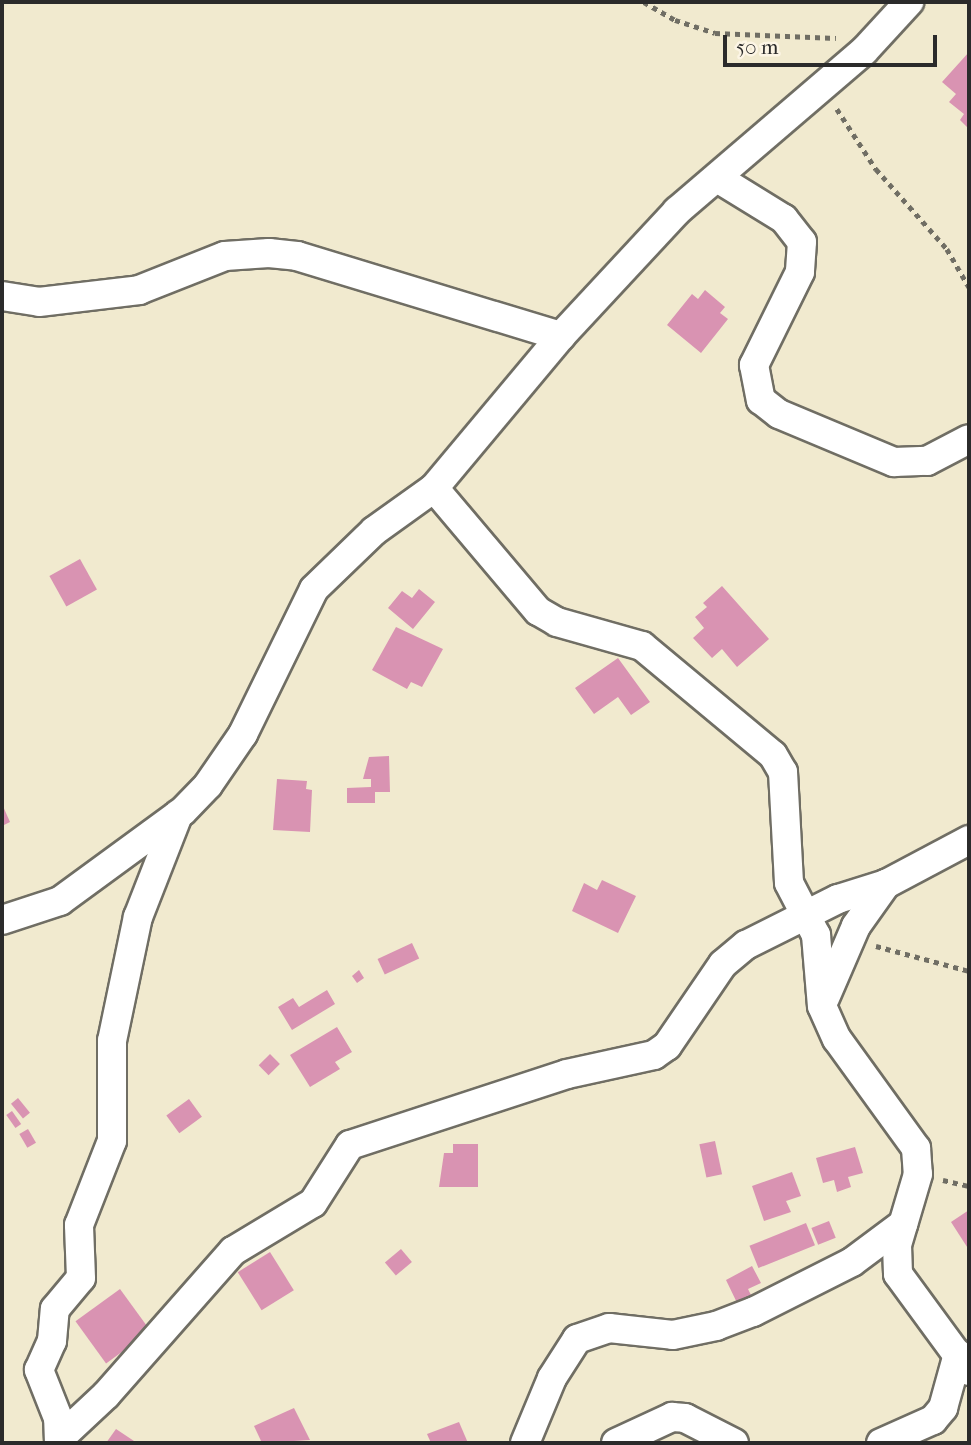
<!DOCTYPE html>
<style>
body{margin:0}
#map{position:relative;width:971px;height:1445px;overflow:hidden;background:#f1eacf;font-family:"IM FELL French Canon",serif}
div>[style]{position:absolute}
.building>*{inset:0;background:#d993b2;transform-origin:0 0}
.path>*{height:4.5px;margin-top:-2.25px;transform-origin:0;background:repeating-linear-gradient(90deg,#706e64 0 5px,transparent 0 10px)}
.roads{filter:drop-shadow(2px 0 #706e64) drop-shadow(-2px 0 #706e64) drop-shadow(0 2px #706e64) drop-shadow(0 -2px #706e64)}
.minor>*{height:28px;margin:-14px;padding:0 14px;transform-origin:14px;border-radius:14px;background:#fff}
span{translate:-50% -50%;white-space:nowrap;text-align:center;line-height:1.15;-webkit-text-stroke:5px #fcf5e5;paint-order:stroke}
.frame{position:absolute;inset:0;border:4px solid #2b2b2b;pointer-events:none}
.scale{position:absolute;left:723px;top:35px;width:214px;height:32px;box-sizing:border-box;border:4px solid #2b2b2b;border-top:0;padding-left:9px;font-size:21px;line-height:24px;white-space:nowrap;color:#2b2b2b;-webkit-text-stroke:5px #fcf5e5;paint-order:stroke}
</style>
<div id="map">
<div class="building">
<i style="clip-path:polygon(969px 52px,969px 129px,960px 120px,964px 114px,949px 102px,956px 94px,942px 82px)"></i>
<i style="clip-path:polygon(705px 290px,725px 307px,720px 313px,728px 319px,701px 353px,667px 325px,692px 294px,698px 299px)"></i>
<i style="left:80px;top:559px;width:35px;height:35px;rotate:61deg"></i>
<i style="clip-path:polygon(722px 586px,769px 639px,737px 667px,722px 649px,712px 658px,693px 638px,704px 628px,695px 617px,707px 607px,703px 603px)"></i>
<i style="clip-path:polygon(419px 589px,435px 602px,413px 629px,388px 608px,402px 591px,412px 598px)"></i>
<i style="clip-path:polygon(396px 627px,443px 649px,422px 687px,411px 682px,407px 689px,372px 670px)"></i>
<i style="clip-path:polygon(618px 658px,650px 702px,631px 715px,618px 697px,594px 714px,575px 688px)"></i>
<i style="clip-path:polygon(389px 756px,390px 792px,375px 792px,375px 803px,347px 803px,347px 788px,371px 787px,371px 779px,363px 779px,369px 757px)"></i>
<i style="clip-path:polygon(277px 779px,307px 781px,306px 789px,312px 790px,310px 832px,273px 830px)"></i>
<i style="clip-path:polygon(2px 804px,10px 822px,2px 826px)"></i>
<i style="clip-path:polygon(602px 880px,636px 896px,618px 933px,572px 911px,584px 883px,597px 890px)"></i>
<i style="left:412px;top:943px;width:17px;height:38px;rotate:65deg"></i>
<i style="clip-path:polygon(359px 970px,364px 978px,357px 983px,352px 976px)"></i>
<i style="clip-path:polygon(327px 990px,335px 1004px,292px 1030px,278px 1007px,293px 998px,299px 1007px)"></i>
<i style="clip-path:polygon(337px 1027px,352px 1052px,335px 1062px,340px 1069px,310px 1087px,290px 1055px)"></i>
<i style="left:270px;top:1054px;width:14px;height:16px;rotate:45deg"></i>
<i style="left:18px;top:1098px;width:19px;height:9px;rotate:51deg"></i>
<i style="left:189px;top:1099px;width:22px;height:28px;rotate:54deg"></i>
<i style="left:12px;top:1111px;width:16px;height:7px;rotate:55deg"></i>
<i style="left:28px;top:1129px;width:16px;height:10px;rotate:60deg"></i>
<i style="left:715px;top:1141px;width:34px;height:16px;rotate:78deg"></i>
<i style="clip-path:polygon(453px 1144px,478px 1144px,478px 1187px,439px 1187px,444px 1153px,453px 1153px)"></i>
<i style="clip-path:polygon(855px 1147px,863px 1173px,848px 1177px,851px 1187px,837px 1192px,834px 1180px,823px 1183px,816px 1158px)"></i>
<i style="clip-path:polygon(792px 1172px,801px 1196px,786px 1201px,791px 1212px,764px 1221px,752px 1186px)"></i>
<i style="clip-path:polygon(969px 1210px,969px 1250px,951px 1222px)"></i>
<i style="left:829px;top:1221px;width:18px;height:19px;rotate:68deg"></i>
<i style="left:806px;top:1223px;width:24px;height:61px;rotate:68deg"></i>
<i style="left:401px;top:1249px;width:17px;height:21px;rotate:50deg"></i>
<i style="left:270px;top:1252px;width:45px;height:38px;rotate:58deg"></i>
<i style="clip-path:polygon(752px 1266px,761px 1283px,748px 1289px,754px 1301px,740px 1309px,726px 1280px)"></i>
<i style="left:120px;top:1289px;width:52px;height:55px;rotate:54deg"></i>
<i style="clip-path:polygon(294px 1408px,310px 1440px,262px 1443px,254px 1426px)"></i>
<i style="clip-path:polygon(459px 1422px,468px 1443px,431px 1443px,427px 1434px)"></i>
<i style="clip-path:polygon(116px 1429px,137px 1443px,106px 1443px)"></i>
</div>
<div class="path">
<i style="left:644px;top:2px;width:36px;rotate:30deg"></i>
<i style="left:675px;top:20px;width:42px;rotate:18deg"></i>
<i style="left:715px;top:33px;width:121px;rotate:2.4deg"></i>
<i style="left:837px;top:109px;width:72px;rotate:57deg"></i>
<i style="left:876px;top:169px;width:107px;rotate:48.4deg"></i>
<i style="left:947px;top:249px;width:44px;rotate:59.9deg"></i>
<i style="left:876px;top:946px;width:96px;rotate:15deg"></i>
<i style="left:943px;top:1180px;width:27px;rotate:13deg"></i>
</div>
<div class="roads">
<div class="minor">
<i style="left:719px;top:179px;width:76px;rotate:31.6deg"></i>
<i style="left:784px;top:219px;width:29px;rotate:52deg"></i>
<i style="left:802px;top:242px;width:30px;rotate:94deg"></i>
<i style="left:800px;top:272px;width:104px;rotate:116.3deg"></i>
<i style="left:754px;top:365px;width:36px;rotate:79deg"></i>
<i style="left:761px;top:400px;width:23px;rotate:38deg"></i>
<i style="left:779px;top:414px;width:125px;rotate:22.7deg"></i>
<i style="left:894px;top:462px;width:33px;rotate:-2deg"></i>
<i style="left:927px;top:461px;width:47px;rotate:-27.6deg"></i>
<i style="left:2px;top:296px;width:37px;rotate:9deg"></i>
<i style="left:39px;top:302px;width:101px;rotate:-6.8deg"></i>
<i style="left:139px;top:290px;width:92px;rotate:-21.6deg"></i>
<i style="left:225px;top:256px;width:44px;rotate:-3.9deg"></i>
<i style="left:269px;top:253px;width:28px;rotate:6deg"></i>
<i style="left:297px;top:256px;width:276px;rotate:16.9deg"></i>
<i style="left:434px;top:488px;width:161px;rotate:49.8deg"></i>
<i style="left:538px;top:611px;width:22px;rotate:30deg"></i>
<i style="left:557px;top:622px;width:88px;rotate:15.8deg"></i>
<i style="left:642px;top:646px;width:170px;rotate:39.8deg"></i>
<i style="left:773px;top:755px;width:20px;rotate:60deg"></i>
<i style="left:783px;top:772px;width:111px;rotate:86.9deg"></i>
<i style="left:789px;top:883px;width:59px;rotate:62.6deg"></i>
<i style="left:816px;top:935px;width:71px;rotate:85.2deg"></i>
<i style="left:822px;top:1006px;width:36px;rotate:66deg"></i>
<i style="left:837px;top:1039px;width:135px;rotate:54.1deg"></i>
<i style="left:916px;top:1148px;width:26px;rotate:86deg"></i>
<i style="left:918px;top:1174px;width:74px;rotate:106.5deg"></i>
<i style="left:897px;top:1245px;width:29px;rotate:88deg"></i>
<i style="left:898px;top:1274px;width:120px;rotate:53.8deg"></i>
<i style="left:2px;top:920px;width:61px;rotate:-18.1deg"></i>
<i style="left:60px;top:901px;width:152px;rotate:-36.2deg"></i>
<i style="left:183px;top:811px;width:36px;rotate:-46deg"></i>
<i style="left:208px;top:785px;width:62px;rotate:-55.5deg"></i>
<i style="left:243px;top:734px;width:161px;rotate:-63.9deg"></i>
<i style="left:314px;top:589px;width:83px;rotate:-44deg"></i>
<i style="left:374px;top:531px;width:74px;rotate:-35.6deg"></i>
<i style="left:434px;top:488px;width:198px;rotate:-50.1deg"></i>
<i style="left:561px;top:336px;width:171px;rotate:-47.1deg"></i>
<i style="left:677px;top:211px;width:246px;rotate:-40.6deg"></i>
<i style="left:864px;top:51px;width:67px;rotate:-47.4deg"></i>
<i style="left:825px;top:998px;width:78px;rotate:-66.7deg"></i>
<i style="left:856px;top:926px;width:52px;rotate:-54.5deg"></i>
<i style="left:886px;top:884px;width:94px;rotate:-27.9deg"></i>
<i style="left:60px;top:1438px;width:63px;rotate:-43.1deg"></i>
<i style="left:106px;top:1395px;width:192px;rotate:-48.6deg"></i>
<i style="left:233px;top:1251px;width:93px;rotate:-31deg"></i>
<i style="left:313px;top:1203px;width:69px;rotate:-57.5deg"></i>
<i style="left:350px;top:1145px;width:228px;rotate:-18.1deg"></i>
<i style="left:567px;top:1074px;width:89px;rotate:-12.3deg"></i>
<i style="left:654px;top:1055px;width:16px;rotate:-35deg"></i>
<i style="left:667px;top:1046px;width:99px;rotate:-55.7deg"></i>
<i style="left:723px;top:964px;width:30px;rotate:-40deg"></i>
<i style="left:746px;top:945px;width:103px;rotate:-26.6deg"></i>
<i style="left:838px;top:899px;width:50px;rotate:-17.4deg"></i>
<i style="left:59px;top:1443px;width:25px;rotate:-92deg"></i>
<i style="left:58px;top:1418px;width:52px;rotate:-111.6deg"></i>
<i style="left:39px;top:1370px;width:32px;rotate:-66deg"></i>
<i style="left:52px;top:1341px;width:32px;rotate:-85deg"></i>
<i style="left:55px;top:1309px;width:40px;rotate:-50deg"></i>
<i style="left:81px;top:1278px;width:53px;rotate:-92.2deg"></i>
<i style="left:79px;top:1225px;width:90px;rotate:-68.6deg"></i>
<i style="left:112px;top:1141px;width:100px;rotate:-90deg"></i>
<i style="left:112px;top:1041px;width:127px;rotate:-78.2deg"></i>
<i style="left:138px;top:917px;width:110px;rotate:-68.6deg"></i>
<i style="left:525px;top:1443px;width:70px;rotate:-67.4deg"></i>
<i style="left:552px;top:1378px;width:46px;rotate:-57.3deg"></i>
<i style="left:577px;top:1339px;width:34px;rotate:-19deg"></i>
<i style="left:609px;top:1328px;width:64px;rotate:6.2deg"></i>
<i style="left:673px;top:1335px;width:44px;rotate:-11.8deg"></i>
<i style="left:716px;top:1326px;width:40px;rotate:-21deg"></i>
<i style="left:753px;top:1312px;width:111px;rotate:-26.8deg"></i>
<i style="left:852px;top:1262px;width:64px;rotate:-36.7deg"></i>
<i style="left:616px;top:1443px;width:62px;rotate:-24.9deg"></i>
<i style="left:672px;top:1417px;width:13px;rotate:4deg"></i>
<i style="left:685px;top:1418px;width:55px;rotate:27deg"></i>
<i style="left:881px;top:1443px;width:57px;rotate:-23.9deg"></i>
<i style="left:933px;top:1420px;width:16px;rotate:-50deg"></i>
<i style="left:943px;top:1408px;width:56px;rotate:-74.5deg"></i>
</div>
</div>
<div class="frame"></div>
<div class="scale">50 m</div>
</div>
